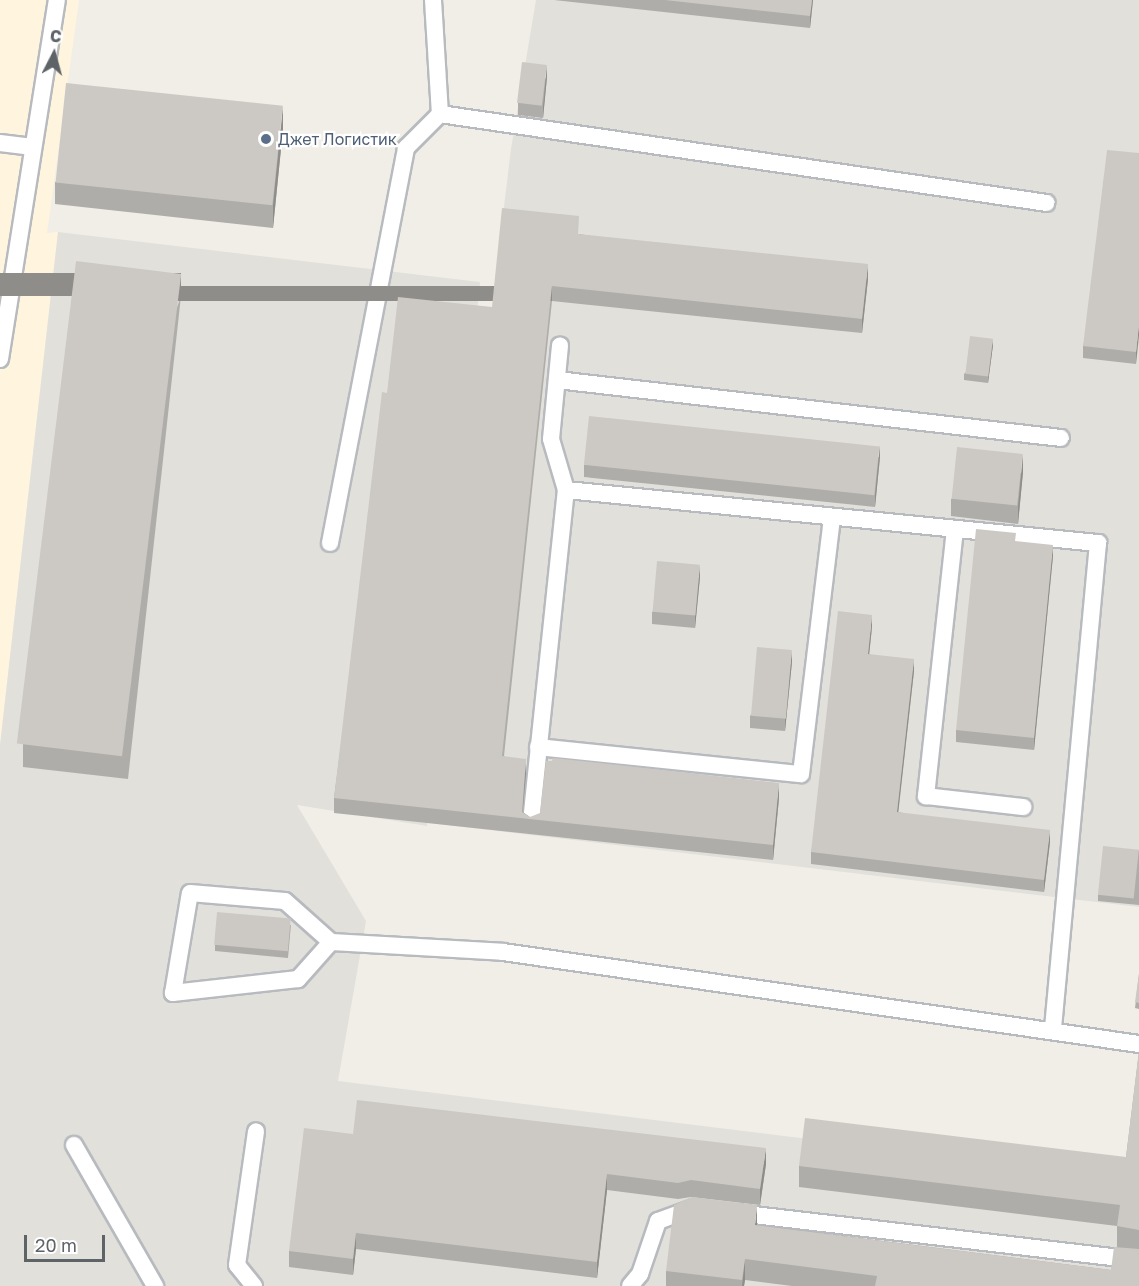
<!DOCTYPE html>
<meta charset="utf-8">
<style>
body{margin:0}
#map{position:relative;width:1139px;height:1286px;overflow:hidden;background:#f1eee7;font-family:"Golos Text",sans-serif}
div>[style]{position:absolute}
.commercial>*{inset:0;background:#fff5de}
.industrial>*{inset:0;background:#e2e0db}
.roads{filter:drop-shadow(2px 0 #b7babe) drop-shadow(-2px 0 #b7babe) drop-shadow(0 2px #b7babe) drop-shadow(0 -2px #b7babe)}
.service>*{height:16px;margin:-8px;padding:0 8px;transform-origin:8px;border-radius:8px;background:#fff}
.wall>*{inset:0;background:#afada9}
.shaded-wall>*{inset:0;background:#8f8d89;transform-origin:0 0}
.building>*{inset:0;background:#ccc9c4;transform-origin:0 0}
.dots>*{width:16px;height:16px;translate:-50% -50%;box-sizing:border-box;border:3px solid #fff;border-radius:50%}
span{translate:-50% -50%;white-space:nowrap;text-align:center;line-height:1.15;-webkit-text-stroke:4.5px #fff;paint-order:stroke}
.service-label{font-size:16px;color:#4e5e75}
.left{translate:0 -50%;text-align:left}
.north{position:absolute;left:24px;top:24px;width:60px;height:60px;-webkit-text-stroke:4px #fff;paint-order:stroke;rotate:6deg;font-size:16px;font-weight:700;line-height:24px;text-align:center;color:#5e6368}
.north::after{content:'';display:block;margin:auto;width:21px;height:27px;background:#5e6368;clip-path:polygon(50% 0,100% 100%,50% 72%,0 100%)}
.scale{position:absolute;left:24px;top:1235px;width:81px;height:27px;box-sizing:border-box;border:3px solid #5e6368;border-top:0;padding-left:8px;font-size:18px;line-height:21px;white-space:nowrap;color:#5e6368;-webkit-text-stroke:4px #fff;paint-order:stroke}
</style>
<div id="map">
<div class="commercial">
<i style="clip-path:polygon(0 0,79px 0,47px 233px,58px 232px,0 745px)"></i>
</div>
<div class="industrial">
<i style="clip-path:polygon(536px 0,1139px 0,1139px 907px,438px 824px,502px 223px,511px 149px)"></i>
<i style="clip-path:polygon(58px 232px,480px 282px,427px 826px,297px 805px,366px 921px,338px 1081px,1124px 1178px,1139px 1286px,0 1286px,0 745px)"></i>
</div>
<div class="roads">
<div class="service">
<i style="left:433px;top:0;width:114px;rotate:86.5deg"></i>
<i style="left:440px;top:114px;width:613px;rotate:8.34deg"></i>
<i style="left:0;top:143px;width:33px;rotate:7deg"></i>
<i style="left:0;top:359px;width:363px;rotate:-81deg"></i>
<i style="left:557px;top:380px;width:507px;rotate:6.56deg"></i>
<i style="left:566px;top:490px;width:535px;rotate:5.69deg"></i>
<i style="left:1098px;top:543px;width:490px;rotate:95.3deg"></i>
<i style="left:955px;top:529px;width:269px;rotate:96.2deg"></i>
<i style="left:926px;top:796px;width:98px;rotate:6.5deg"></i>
<i style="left:330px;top:543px;width:402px;rotate:-79.1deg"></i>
<i style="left:406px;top:148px;width:48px;rotate:-45deg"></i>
<i style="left:538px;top:747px;width:264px;rotate:5.9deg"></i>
<i style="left:801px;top:774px;width:259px;rotate:-83.1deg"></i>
<i style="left:531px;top:822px;width:334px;rotate:-84deg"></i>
<i style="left:566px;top:490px;width:53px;rotate:-106.4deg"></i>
<i style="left:551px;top:439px;width:94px;rotate:-84.5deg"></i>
<i style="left:331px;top:942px;width:50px;rotate:131.7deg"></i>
<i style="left:298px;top:979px;width:126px;rotate:173.6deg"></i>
<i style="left:173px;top:993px;width:101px;rotate:-80.4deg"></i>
<i style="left:190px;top:893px;width:95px;rotate:4.8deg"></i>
<i style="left:285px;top:901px;width:62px;rotate:41.7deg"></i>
<i style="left:331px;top:942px;width:172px;rotate:3.3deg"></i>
<i style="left:503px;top:952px;width:643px;rotate:8.23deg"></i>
<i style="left:74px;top:1145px;width:163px;rotate:60.1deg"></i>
<i style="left:737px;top:1213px;width:405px;rotate:6.7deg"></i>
<i style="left:254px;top:1286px;width:27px;rotate:-129deg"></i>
<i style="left:237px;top:1265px;width:135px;rotate:-81.9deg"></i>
<i style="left:630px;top:1286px;width:16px;rotate:-50deg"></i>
<i style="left:640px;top:1274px;width:56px;rotate:-71.2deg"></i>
<i style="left:658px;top:1221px;width:38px;rotate:-20deg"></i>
</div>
</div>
<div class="wall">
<i style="clip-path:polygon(554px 0,813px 0,810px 28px)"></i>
<i style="clip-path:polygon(547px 77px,543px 118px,518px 115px,518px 103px)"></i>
<i style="clip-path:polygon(283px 129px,273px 228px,55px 204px,55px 182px)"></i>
<i style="clip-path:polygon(1139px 153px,1136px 364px,1083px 358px,1083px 346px)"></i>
<i style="clip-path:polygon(579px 234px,868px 279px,862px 333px,552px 301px,504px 756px,526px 773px,523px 812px,530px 817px,779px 798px,773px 860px,334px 813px,334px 798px,387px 393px,492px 307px)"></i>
<i style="clip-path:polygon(181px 296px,128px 779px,23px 767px,23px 744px)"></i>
<i style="clip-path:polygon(993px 345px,988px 383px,964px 380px,964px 374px)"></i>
<i style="clip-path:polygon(880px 457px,875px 507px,584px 477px,584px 465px)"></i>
<i style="clip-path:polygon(1023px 472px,1018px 524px,951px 516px,951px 499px)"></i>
<i style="clip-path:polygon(1053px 556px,1034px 750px,956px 742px,956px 730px)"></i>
<i style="clip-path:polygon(700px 577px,695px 628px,652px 624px,652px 612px)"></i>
<i style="clip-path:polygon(872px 627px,869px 654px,914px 671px,898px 812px,1050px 842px,1044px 892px,811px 864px,811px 852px)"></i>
<i style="clip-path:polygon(792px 662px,785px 731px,750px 728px,750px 716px)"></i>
<i style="clip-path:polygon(1139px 850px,1139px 905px,1098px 901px,1098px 895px)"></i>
<i style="clip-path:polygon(291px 925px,288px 958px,215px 951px,215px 945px)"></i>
<i style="clip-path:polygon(1139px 974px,1139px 1009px,1135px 1008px)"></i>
<i style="clip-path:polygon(1139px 1051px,1139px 1286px,792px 1286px,745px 1280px,744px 1286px,666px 1286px,666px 1271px,757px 1225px,1111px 1270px,1117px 1247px,1117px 1226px,799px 1187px,799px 1166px,1126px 1157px)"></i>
<i style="clip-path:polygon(353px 1134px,766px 1164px,760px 1205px,691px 1197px,678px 1199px,607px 1190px,597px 1278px,356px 1249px,353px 1275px,289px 1267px,289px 1251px)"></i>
</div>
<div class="shaded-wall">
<i style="clip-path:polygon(812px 0,813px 0,810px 28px,810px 16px)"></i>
<i style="clip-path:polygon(547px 65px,547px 77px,543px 118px,543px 107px)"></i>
<i style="clip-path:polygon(283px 106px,283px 129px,273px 228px,273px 205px)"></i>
<i style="clip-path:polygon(868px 264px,868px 279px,862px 333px,862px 319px)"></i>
<i style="left:181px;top:273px;width:23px;height:486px;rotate:90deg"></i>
<i style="left:552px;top:286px;width:15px;height:473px;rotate:90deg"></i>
<i style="clip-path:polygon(1139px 324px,1139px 336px,1136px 364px,1136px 352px)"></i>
<i style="clip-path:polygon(993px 339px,993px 345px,988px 383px,988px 377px)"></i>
<i style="clip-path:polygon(880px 445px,880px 457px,875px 507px,875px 495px)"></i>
<i style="clip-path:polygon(1023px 454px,1023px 472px,1018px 524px,1018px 507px)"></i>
<i style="clip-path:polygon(1053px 545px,1053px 556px,1034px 750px,1034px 738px)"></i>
<i style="clip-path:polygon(700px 565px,700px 577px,695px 628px,695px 616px)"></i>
<i style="clip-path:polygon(872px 615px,872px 627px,868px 666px,868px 654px)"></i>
<i style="clip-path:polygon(792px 650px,792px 662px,785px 731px,785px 719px)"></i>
<i style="clip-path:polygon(914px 659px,914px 671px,897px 824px,897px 812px)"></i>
<i style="clip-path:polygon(526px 759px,526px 773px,522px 818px)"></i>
<i style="clip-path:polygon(779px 783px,779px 798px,773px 860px,773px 845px)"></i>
<i style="clip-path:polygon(1050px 830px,1050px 842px,1044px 892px,1044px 880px)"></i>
<i style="clip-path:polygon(766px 1148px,766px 1164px,760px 1205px,760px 1189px)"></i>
<i style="clip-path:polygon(607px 1174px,607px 1190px,597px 1278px,597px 1262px)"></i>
<i style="clip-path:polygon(757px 1205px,757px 1226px,755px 1225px)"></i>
<i style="clip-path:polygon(356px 1233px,356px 1249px,353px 1275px,353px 1259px)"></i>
<i style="clip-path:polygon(745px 1259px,745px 1280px,744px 1286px,742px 1286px)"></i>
</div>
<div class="building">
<i style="clip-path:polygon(665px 0,812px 0,810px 16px)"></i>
<i style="left:522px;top:62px;width:25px;height:41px;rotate:7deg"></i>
<i style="left:66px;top:83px;width:218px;height:100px;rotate:6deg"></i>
<i style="clip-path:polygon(1107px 150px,1139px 153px,1139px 324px,1136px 352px,1083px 346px)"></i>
<i style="clip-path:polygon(502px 208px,579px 216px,578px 234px,868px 264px,862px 319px,552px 286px,502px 756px,526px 759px,522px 812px,530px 817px,540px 813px,546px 761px,552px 761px,553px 758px,779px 783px,773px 845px,334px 798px,382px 392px,387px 393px,398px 297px,492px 307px)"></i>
<i style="left:76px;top:261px;width:106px;height:486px;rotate:7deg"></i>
<i style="left:970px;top:336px;width:23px;height:38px;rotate:7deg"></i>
<i style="left:589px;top:416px;width:292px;height:49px;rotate:6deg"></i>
<i style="left:957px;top:447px;width:66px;height:52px;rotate:6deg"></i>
<i style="clip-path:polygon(976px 529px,1016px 533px,1015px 541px,1053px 545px,1034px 738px,956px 730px)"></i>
<i style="left:657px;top:561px;width:43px;height:51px;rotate:5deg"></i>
<i style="clip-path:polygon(838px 611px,872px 615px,868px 654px,914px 659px,897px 812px,1050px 830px,1044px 880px,811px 852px)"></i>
<i style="left:757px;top:647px;width:35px;height:69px;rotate:5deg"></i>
<i style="left:1103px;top:846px;width:36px;height:49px;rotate:6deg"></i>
<i style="left:217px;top:912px;width:74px;height:33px;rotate:5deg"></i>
<i style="clip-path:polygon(1139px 974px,1139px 1003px,1135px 1002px)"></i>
<i style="clip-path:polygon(1139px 1051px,1139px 1230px,1117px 1226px,1120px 1205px,799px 1166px,805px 1118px,1126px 1157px)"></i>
<i style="clip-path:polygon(357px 1100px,766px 1148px,760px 1189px,691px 1180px,678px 1183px,607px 1174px,597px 1262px,356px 1233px,353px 1259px,289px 1251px,304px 1128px,353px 1134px)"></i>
<i style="clip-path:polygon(692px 1197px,757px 1205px,755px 1225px,1111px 1270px,1114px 1247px,1139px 1249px,1139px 1286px,875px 1286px,877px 1276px,745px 1259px,742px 1280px,666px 1271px,674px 1205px)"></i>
</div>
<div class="dots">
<i style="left:266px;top:139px;background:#5c6f8a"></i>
</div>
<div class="service-label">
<span class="left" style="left:278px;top:139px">Джет Логистик</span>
</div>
<div class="north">С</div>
<div class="scale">20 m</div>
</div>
